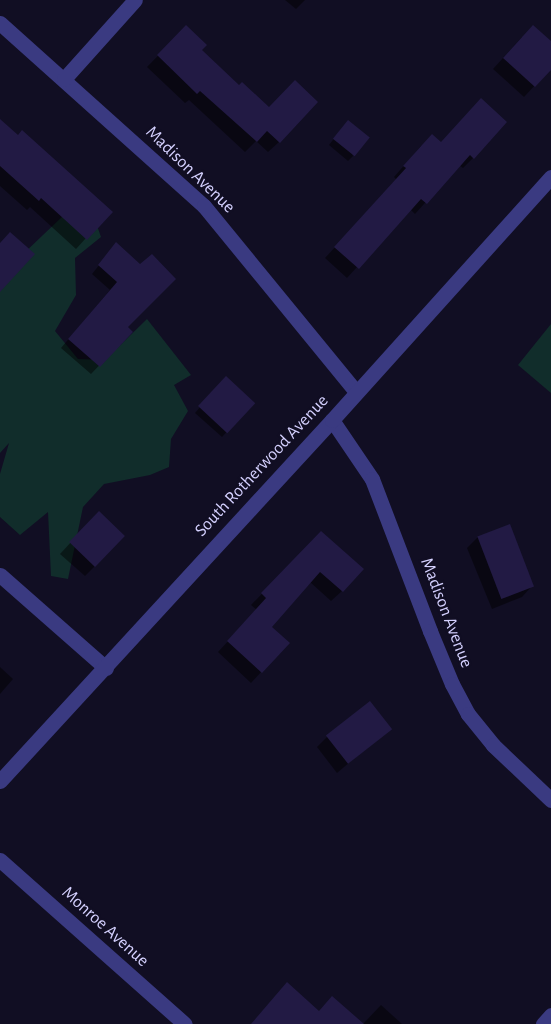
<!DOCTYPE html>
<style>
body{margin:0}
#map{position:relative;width:551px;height:1024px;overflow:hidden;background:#110e23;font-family:"Alegreya Sans",sans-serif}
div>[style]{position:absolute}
.green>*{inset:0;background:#112d2b}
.shadow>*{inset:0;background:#0007}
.building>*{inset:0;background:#221a44;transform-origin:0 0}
.street>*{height:15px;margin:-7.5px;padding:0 7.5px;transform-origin:7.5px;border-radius:7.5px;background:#3a3a81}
span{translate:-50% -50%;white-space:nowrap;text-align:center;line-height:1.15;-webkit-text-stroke:4.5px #110e23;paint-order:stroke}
.street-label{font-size:18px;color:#d4d0fe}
</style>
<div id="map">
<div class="green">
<i style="clip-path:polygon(86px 194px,101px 237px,75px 258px,76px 295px,55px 331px,78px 359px,105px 360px,147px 319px,191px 375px,174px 385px,188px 411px,171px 439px,169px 467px,150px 475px,104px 484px,83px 507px,68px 579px,51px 576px,48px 512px,20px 535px,0 517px,0 474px,9px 443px,0 453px,0 276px)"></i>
<i style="clip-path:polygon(551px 324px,551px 393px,518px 365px)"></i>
</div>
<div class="shadow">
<i style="clip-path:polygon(285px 0,305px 0,296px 9px)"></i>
<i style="clip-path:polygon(186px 27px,200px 50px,279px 142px,268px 152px,256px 141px,245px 152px,189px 100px,185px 103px,147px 67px)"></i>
<i style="clip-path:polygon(522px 37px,551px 43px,551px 68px,524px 97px,493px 69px)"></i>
<i style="clip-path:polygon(471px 111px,473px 158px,463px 168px,459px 165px,415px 214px,410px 209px,347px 278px,325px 258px,397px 180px,394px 177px,421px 146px,441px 144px)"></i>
<i style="clip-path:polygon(0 121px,86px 238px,76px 249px,30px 207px,27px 210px,0 186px)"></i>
<i style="clip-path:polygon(343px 127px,353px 156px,348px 161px,329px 145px)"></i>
<i style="clip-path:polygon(116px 244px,126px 327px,131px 332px,91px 374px,61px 348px,110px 290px,92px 274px)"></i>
<i style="clip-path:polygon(221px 383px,253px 403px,222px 437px,195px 413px)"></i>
<i style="clip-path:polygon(88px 524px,95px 566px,85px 576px,60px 554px)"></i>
<i style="clip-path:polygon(321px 533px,342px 591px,331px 601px,310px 582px,270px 627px,287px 644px,251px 683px,218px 652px,257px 610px,251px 605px)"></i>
<i style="clip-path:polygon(478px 537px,532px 586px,522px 597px,492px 609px,467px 548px)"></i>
<i style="clip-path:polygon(0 667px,13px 679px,0 694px)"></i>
<i style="clip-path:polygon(390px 728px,337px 773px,317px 747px,327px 737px)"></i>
<i style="clip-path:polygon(381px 1005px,402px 1024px,363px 1024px)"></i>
</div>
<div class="building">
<i style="clip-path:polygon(186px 25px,207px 45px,202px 50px,239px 85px,242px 82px,269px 107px,295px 80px,318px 102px,280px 143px,267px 131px,257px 142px,200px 91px,197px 94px,157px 55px)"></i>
<i style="clip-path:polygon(533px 25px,551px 41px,551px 70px,535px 87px,503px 58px)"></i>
<i style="clip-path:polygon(481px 98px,507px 122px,474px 159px,470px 155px,427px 204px,421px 199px,359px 269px,334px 247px,406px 168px,403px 166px,432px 134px,441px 142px)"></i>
<i style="clip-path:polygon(0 119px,18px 135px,22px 130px,113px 212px,87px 240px,41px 198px,39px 201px,0 166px)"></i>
<i style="left:348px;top:120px;width:28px;height:24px;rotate:39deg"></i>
<i style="clip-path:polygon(10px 232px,35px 254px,0 292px,0 243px)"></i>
<i style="clip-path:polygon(116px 242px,140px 264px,152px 254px,176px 279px,128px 327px,133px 332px,100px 367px,68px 339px,117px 282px,98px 265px)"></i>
<i style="left:226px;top:376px;width:40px;height:41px;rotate:43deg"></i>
<i style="left:99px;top:511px;width:36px;height:43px;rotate:44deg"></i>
<i style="left:510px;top:524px;width:67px;height:35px;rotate:69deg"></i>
<i style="clip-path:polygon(321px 531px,364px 569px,343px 592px,320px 572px,272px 627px,290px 643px,262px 673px,227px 641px,266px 598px,261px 593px)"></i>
<i style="left:370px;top:701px;width:36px;height:56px;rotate:52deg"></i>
<i style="clip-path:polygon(287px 982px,319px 1011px,332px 996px,364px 1024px,251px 1024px)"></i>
</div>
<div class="street">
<i style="left:0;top:23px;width:274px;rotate:41.9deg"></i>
<i style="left:204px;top:206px;width:240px;rotate:50.7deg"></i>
<i style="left:64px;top:79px;width:106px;rotate:-48.1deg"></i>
<i style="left:332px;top:420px;width:71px;rotate:55.9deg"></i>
<i style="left:372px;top:479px;width:163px;rotate:69.1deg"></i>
<i style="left:430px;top:631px;width:57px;rotate:67.5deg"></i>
<i style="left:452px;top:684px;width:34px;rotate:62deg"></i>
<i style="left:468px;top:714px;width:40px;rotate:51deg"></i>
<i style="left:493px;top:745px;width:80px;rotate:43.5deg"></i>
<i style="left:0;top:575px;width:141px;rotate:41.3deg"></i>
<i style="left:0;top:781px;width:490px;rotate:-47.4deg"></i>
<i style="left:332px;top:420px;width:327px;rotate:-48deg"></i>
<i style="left:0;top:860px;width:247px;rotate:41.6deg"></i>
<i style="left:543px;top:1024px;width:12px;rotate:-48deg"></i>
</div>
<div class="street-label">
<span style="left:190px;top:170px;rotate:44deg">Madison Avenue</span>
<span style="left:262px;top:466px;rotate:-47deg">South Rotherwood Avenue</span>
<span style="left:446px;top:613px;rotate:69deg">Madison Avenue</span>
<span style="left:105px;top:927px;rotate:42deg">Monroe Avenue</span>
</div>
</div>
